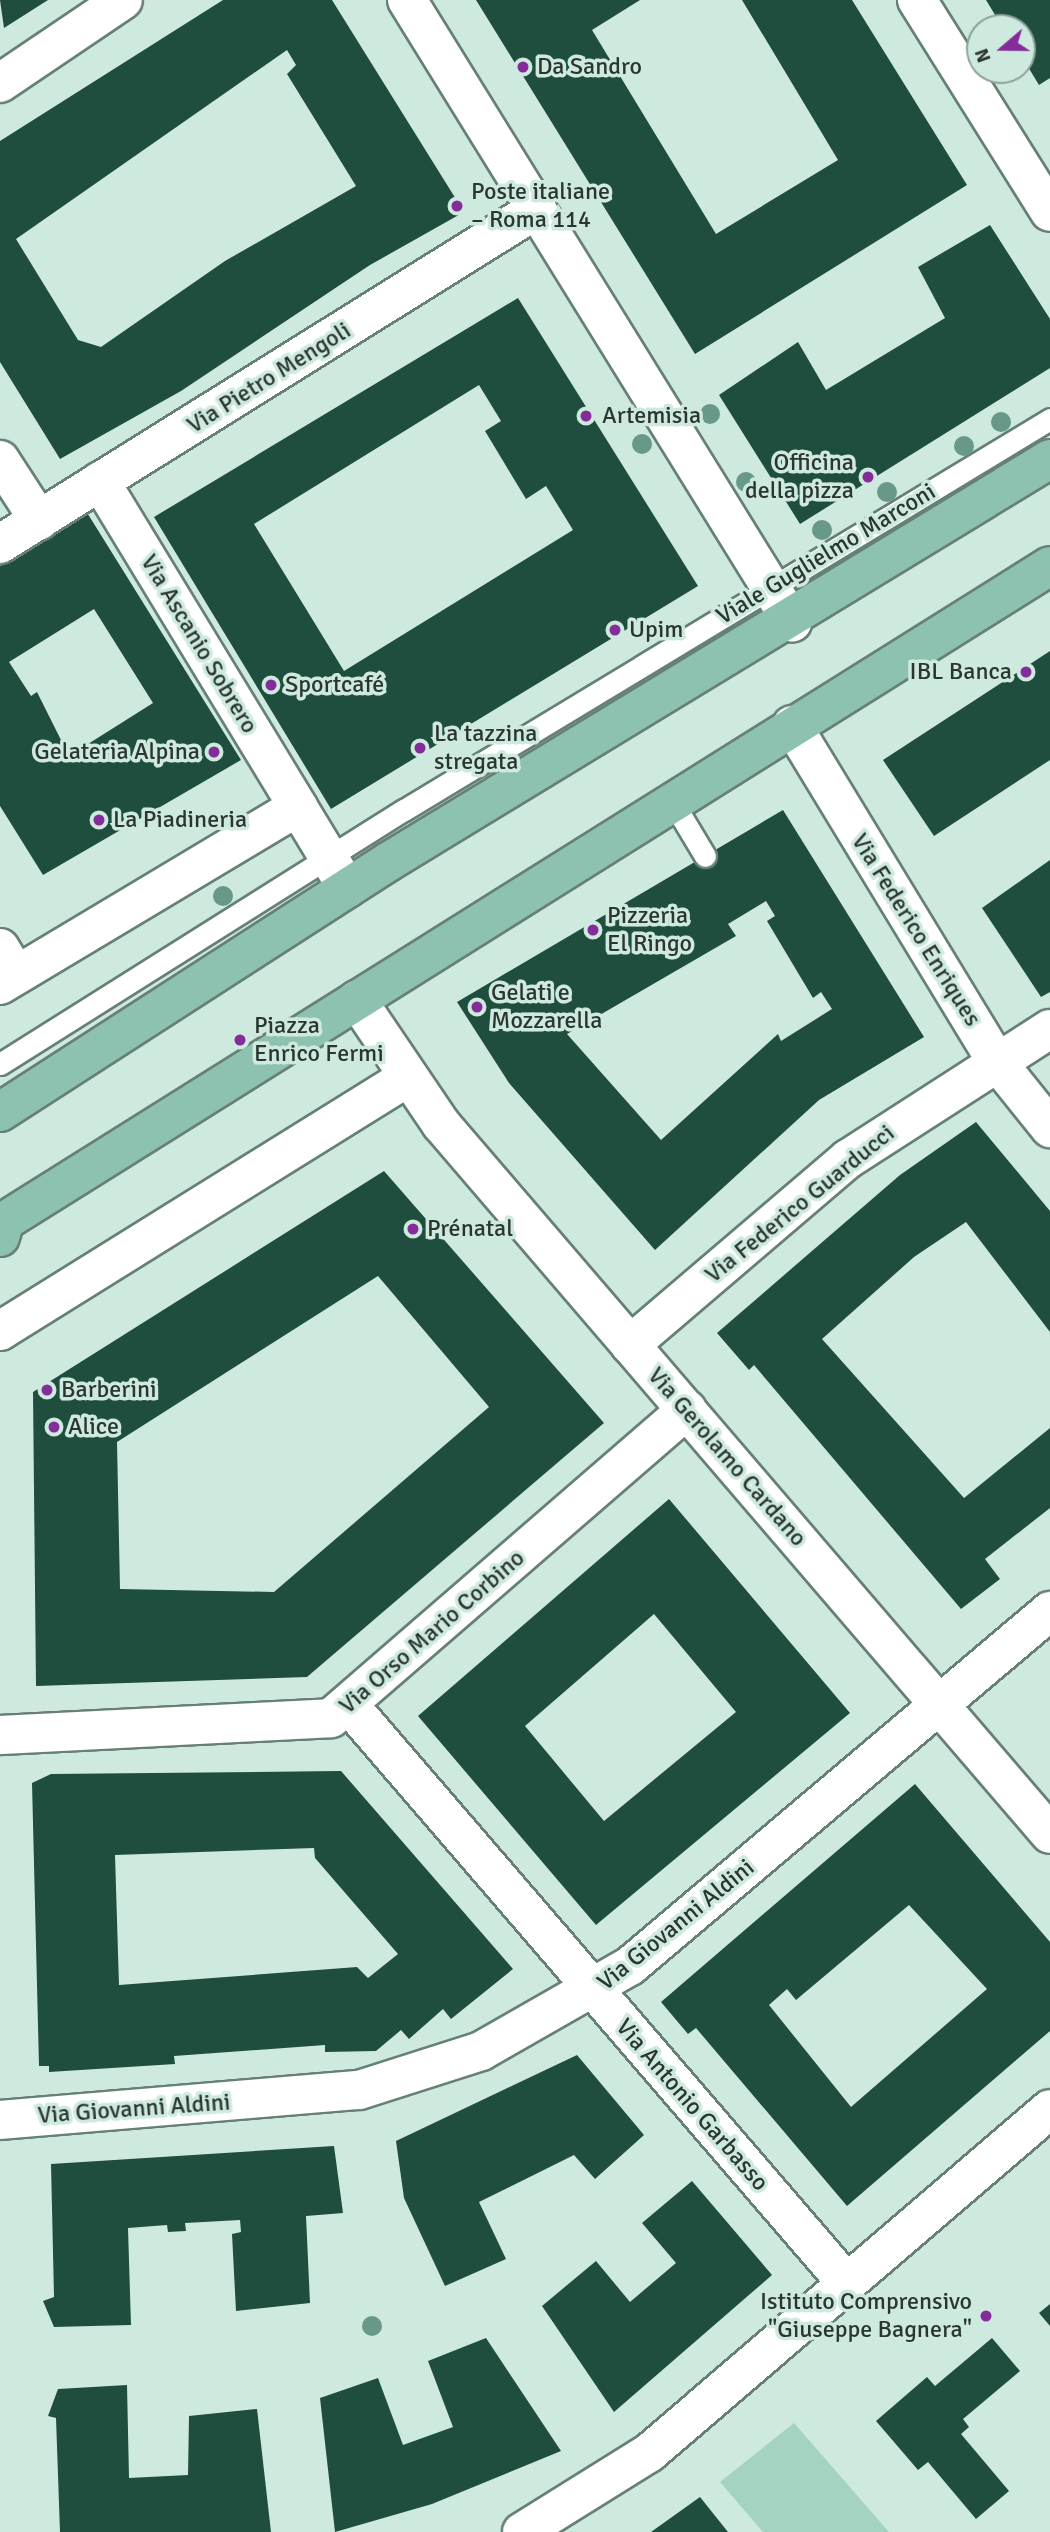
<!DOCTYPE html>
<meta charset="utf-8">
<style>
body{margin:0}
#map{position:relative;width:1050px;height:2532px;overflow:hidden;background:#ceeade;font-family:Signika,sans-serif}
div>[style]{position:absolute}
.green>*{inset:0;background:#a4d3c0}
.building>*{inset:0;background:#1f4d3e}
.roads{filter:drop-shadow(2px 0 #668076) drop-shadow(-2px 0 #668076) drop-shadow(0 2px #668076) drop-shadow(0 -2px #668076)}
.lane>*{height:21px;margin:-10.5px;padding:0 10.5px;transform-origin:10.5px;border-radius:10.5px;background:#fff}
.street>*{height:38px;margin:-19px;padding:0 19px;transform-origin:19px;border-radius:19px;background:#fff}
.primary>*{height:38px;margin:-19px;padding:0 19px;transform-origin:19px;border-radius:19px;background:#8ec2b0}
.trees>*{width:20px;height:20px;margin:-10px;border-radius:50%;background:#689888}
.dots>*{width:19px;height:19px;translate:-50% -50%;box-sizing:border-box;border:4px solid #ceeade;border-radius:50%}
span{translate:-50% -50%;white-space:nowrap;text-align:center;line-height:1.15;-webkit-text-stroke:7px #ceeade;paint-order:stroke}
.poi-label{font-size:24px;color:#2b3631}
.left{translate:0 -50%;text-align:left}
.right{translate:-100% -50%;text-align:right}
.street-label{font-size:24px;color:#2b3631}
.north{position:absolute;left:966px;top:14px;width:70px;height:70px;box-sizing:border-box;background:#ceeade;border:2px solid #8da299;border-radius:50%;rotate:250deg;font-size:19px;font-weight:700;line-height:28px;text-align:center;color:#2b3631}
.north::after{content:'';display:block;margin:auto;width:24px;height:32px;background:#842c9a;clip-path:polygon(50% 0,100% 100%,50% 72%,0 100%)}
</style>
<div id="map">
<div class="green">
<i style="clip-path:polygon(794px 2423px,889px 2532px,763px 2532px,720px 2482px)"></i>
</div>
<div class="building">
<i style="clip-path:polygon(0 0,48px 0,4px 28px)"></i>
<i style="clip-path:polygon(evenodd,223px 0,332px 0,464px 212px,370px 265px,181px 391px,60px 459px,0 362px,0 141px,223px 0,287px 50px,296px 65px,287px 74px,356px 186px,225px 261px,101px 347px,78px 340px,16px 239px,287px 50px)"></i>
<i style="clip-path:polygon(476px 0,640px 0,592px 30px,716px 234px,838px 160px,742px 0,852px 0,967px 185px,695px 354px)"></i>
<i style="clip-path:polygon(986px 0,1050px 0,1050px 78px,1039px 85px,1022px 57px,1022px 28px,1003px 28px)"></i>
<i style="clip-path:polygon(990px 225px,1050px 319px,1050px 368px,800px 524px,719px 395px,798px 342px,826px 390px,945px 318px,918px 267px)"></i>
<i style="clip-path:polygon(evenodd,518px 298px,698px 586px,331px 809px,154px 517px,518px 298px,479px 385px,501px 421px,485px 431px,526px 499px,546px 486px,573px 530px,344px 671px,254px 524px,479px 385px)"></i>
<i style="clip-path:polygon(evenodd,86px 511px,241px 760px,43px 875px,0 806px,0 566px,86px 511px,94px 609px,153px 703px,69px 756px,37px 692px,31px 696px,9px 662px,94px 609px)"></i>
<i style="clip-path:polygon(1050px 651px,1050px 760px,934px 836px,883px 760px)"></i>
<i style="clip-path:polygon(evenodd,783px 810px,924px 1037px,819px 1100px,655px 1250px,509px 1083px,457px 1002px,783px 810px,766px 901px,775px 916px,767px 921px,813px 998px,821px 992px,832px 1009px,781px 1041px,778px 1034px,661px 1140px,567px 1034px,736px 936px,728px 924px,766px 901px)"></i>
<i style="clip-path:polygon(1050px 860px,1050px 992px,1041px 997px,982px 908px)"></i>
<i style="clip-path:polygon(976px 1122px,1050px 1211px,1050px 1332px,966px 1222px,914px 1257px,822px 1339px,964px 1498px,1050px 1428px,1050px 1508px,985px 1559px,1000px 1579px,961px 1609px,754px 1365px,749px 1370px,717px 1333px,900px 1175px)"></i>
<i style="clip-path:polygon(evenodd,384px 1171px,604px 1423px,307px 1677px,36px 1686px,33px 1392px,384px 1171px,378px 1276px,489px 1407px,274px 1592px,120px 1589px,117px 1442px,378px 1276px)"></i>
<i style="clip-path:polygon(evenodd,669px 1499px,850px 1713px,596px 1925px,418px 1716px,669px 1499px,654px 1614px,736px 1712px,604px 1821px,525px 1726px,654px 1614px)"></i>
<i style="clip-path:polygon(evenodd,341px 1771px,513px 1969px,451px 2019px,443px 2009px,409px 2039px,401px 2030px,376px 2051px,325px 2052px,325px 2045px,174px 2056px,175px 2064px,49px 2072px,49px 2066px,39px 2066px,32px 1783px,51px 1774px,341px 1771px,314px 1848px,315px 1858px,398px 1954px,368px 1978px,357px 1967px,119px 1985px,115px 1855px,314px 1848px)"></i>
<i style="clip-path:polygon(evenodd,915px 1784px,1050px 1942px,1050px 2031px,847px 2206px,696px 2028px,688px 2034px,661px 2002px,915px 1784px,909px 1905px,987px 1989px,851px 2107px,769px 2005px,787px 1989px,796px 2000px,909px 1905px)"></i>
<i style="clip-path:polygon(577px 2055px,644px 2135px,595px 2179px,574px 2155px,479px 2202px,506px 2259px,445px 2286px,404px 2198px,396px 2141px)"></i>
<i style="clip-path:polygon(334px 2146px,343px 2213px,306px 2216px,310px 2303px,236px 2311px,232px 2234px,241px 2232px,240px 2220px,185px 2223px,186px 2231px,168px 2232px,167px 2225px,128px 2228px,131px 2325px,54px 2327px,43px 2301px,54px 2297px,51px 2164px)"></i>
<i style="clip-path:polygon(692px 2181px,772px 2275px,614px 2412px,542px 2306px,596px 2261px,630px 2302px,676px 2263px,642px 2223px)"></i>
<i style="clip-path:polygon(1050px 2304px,1050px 2326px,1039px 2313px)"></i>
<i style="clip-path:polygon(486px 2338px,561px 2451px,432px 2504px,335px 2532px,320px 2398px,378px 2378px,403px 2445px,453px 2427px,428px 2361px)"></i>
<i style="clip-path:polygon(992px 2338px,1020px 2371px,963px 2419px,969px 2427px,961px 2434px,1009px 2491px,976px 2519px,928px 2462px,918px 2470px,876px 2421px,927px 2377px,935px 2386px)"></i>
<i style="clip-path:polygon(127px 2385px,129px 2478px,188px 2475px,189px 2416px,257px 2409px,271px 2532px,60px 2532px,56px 2418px,48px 2416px,58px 2389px)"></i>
<i style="clip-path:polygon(700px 2497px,728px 2532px,651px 2532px)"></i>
</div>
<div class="roads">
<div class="lane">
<i style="left:672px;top:801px;width:64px;rotate:59deg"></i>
<i style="left:0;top:1064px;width:477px;rotate:-32.2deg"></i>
<i style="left:404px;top:810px;width:755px;rotate:-31.18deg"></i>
</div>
<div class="street">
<i style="left:407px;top:0;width:732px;rotate:58.24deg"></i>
<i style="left:917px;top:0;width:250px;rotate:57.9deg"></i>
<i style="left:0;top:83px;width:148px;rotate:-34deg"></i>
<i style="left:0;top:460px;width:72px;rotate:57deg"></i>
<i style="left:100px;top:481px;width:381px;rotate:58.7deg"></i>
<i style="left:0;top:544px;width:633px;rotate:-31.96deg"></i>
<i style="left:792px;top:725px;width:394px;rotate:58.7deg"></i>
<i style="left:997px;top:1062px;width:85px;rotate:51.2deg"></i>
<i style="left:0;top:948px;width:31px;rotate:59deg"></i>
<i style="left:0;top:985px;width:347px;rotate:-30.9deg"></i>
<i style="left:298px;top:807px;width:95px;rotate:58.8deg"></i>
<i style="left:357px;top:1000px;width:150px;rotate:55.9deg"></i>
<i style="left:441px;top:1124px;width:935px;rotate:49.38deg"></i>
<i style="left:0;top:1331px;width:479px;rotate:-31.9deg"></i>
<i style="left:630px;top:1345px;width:287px;rotate:-40.5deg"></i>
<i style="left:848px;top:1159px;width:240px;rotate:-32.8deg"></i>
<i style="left:349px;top:1705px;width:760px;rotate:49.27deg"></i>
<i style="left:0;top:1735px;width:331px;rotate:-2.9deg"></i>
<i style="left:331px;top:1718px;width:471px;rotate:-40.9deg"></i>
<i style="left:0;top:2120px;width:360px;rotate:-4.8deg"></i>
<i style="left:359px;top:2090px;width:128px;rotate:-17.7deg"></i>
<i style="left:481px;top:2051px;width:172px;rotate:-29.7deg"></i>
<i style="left:630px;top:1966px;width:550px;rotate:-40.21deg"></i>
<i style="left:522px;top:2532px;width:150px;rotate:-31.9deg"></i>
<i style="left:649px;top:2453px;width:528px;rotate:-40.62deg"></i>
</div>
<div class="primary">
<i style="left:0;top:1112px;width:462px;rotate:-32.8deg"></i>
<i style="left:388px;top:862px;width:775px;rotate:-31.33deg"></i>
<i style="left:0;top:1237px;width:17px;rotate:-73deg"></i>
<i style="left:5px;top:1221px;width:1233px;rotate:-32.08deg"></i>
</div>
</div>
<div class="trees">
<i style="left:710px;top:414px"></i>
<i style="left:1001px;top:422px"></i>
<i style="left:642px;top:444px"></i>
<i style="left:964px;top:446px"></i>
<i style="left:746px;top:482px"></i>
<i style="left:887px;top:492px"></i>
<i style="left:822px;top:530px"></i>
<i style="left:223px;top:896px"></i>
<i style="left:372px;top:2326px"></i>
</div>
<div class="dots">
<i style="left:523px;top:67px;background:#842c9a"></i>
<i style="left:457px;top:206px;background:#842c9a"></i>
<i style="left:586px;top:416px;background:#842c9a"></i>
<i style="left:868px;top:477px;background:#842c9a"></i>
<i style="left:615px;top:630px;background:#842c9a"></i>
<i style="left:1026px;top:672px;background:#842c9a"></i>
<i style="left:271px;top:685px;background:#842c9a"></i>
<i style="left:420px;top:748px;background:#842c9a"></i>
<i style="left:214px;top:752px;background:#842c9a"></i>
<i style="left:99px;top:820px;background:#842c9a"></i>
<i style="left:593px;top:930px;background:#842c9a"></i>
<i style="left:477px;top:1007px;background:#842c9a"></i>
<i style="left:240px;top:1040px;background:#842c9a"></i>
<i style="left:413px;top:1229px;background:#842c9a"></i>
<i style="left:47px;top:1390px;background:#842c9a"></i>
<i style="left:54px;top:1427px;background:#842c9a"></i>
<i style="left:986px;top:2316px;background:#842c9a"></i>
</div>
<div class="poi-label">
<span class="left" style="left:537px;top:67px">Da Sandro</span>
<span class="left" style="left:471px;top:206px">Poste italiane<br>– Roma 114</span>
<span class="left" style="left:602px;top:416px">Artemisia</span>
<span class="right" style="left:854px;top:477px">Officina<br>della pizza</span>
<span class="left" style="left:629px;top:630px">Upim</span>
<span class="right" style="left:1012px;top:672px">IBL Banca</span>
<span class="left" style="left:285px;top:685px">Sportcafé</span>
<span class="left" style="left:434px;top:748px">La tazzina<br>stregata</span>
<span class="right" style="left:200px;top:752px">Gelateria Alpina</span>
<span class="left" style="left:113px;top:820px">La Piadineria</span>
<span class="left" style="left:607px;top:930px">Pizzeria<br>El Ringo</span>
<span class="left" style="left:491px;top:1007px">Gelati e<br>Mozzarella</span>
<span class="left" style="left:254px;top:1040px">Piazza<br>Enrico Fermi</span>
<span class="left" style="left:427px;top:1229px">Prénatal</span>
<span class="left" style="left:61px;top:1390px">Barberini</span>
<span class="left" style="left:68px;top:1427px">Alice</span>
<span class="right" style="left:972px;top:2316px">Istituto Comprensivo<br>"Giuseppe Bagnera"</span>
</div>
<div class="street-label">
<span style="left:269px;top:378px;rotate:-32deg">Via Pietro Mengoli</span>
<span style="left:826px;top:554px;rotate:-31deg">Viale Guglielmo Marconi</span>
<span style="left:199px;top:644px;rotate:59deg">Via Ascanio Sobrero</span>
<span style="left:916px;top:930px;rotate:58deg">Via Federico Enriques</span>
<span style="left:800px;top:1204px;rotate:-39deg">Via Federico Guarducci</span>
<span style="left:727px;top:1457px;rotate:49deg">Via Gerolamo Cardano</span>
<span style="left:432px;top:1632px;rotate:-41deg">Via Orso Mario Corbino</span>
<span style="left:676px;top:1925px;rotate:-39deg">Via Giovanni Aldini</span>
<span style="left:692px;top:2105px;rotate:49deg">Via Antonio Garbasso</span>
<span style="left:134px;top:2109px;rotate:-4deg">Via Giovanni Aldini</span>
</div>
<div class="north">N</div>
</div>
